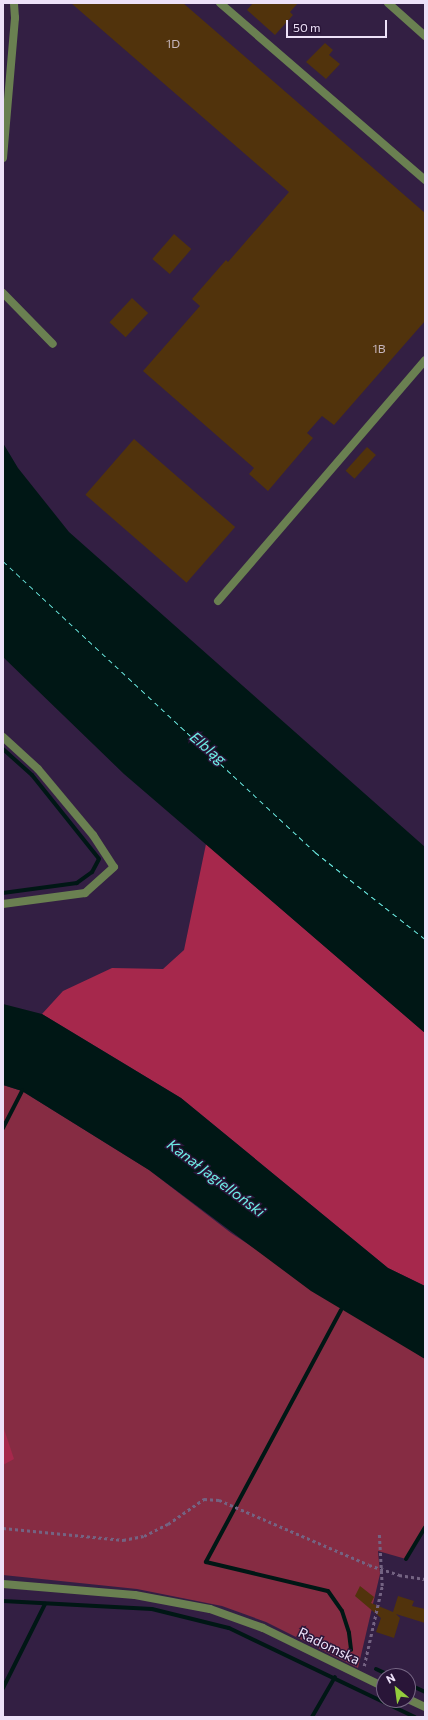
<!DOCTYPE html>
<meta charset="utf-8">
<style>
body{margin:0}
#map{position:relative;width:428px;height:1720px;overflow:hidden;background:#331f43;font-family:Commissioner,sans-serif}
div>[style]{position:absolute}
.green>*{inset:0;background:#862c43}
.forest>*{inset:0;background:#a6284c}
.water>*{inset:0;background:#001715}
.stream>*{height:4px;margin:-2px;padding:0 2px;transform-origin:2px;border-radius:2px;background:#001715}
.ferry>*{height:1px;margin-top:-0.5px;transform-origin:0;background:repeating-linear-gradient(90deg,#6ef0e7 0 5px,transparent 0 9px)}
.building>*{inset:0;background:#51330c;transform-origin:0 0}
.path>*{height:2.5px;margin-top:-1.25px;transform-origin:0;background:repeating-linear-gradient(90deg,#746382 0 3px,transparent 0 6px)}
.service>*{height:8px;margin:-4px;padding:0 4px;transform-origin:4px;border-radius:4px;background:#6a8051}
.minor>*{height:8px;margin:-4px;padding:0 4px;transform-origin:4px;border-radius:4px;background:#6a8051}
span{translate:-50% -50%;white-space:nowrap;text-align:center;line-height:1.15;-webkit-text-stroke:3px #291538;paint-order:stroke}
.number-label{font-size:12px;color:#c6b6bd}
.number-label span{-webkit-text-stroke-width:0}
.street-label{font-size:14px;color:#ede1f8}
.water-label{font-size:15px;color:#6ef0e7;font-style:italic}
.frame{position:absolute;inset:0;border:4px solid #ede1f8;pointer-events:none}
.north{position:absolute;left:376px;top:1668px;width:40px;height:40px;box-sizing:border-box;background:#291538;border:1px solid #776785;border-radius:50%;rotate:331deg;font-size:11px;font-weight:700;line-height:16px;text-align:center;color:#ede1f8}
.north::after{content:'';display:block;margin:auto;width:14px;height:18px;background:#93cc3d;clip-path:polygon(50% 0,100% 100%,50% 72%,0 100%)}
.scale{position:absolute;left:286px;top:20px;width:101px;height:18px;box-sizing:border-box;border:2px solid #ede1f8;border-top:0;padding-left:5px;font-size:12px;line-height:14px;white-space:nowrap;color:#ede1f8;-webkit-text-stroke:3px #291538;paint-order:stroke}
</style>
<div id="map">
<div class="green">
<i style="clip-path:polygon(3px 1085px,22px 1091px,149px 1170px,231px 1233px,425px 1359px,425px 1527px,406px 1559px,378px 1551px,380px 1574px,358px 1668px,266px 1622px,222px 1606px,137px 1589px,3px 1575px)"></i>
</div>
<div class="forest">
<i style="clip-path:polygon(206px 844px,425px 1033px,425px 1286px,388px 1268px,181px 1098px,42px 1014px,63px 991px,112px 968px,163px 969px,184px 950px)"></i>
<i style="clip-path:polygon(3px 1426px,14px 1459px,3px 1465px)"></i>
</div>
<div class="water">
<i style="clip-path:polygon(3px 443px,18px 468px,69px 532px,425px 847px,425px 1033px,124px 774px,3px 657px)"></i>
<i style="clip-path:polygon(3px 1004px,42px 1014px,181px 1098px,388px 1268px,425px 1286px,425px 1359px,311px 1291px,149px 1170px,22px 1091px,3px 1085px)"></i>
</div>
<div class="stream">
<i style="left:3px;top:749px;width:39px;rotate:42deg"></i>
<i style="left:32px;top:775px;width:107px;rotate:51.4deg"></i>
<i style="left:99px;top:859px;width:15px;rotate:118deg"></i>
<i style="left:92px;top:872px;width:19px;rotate:144deg"></i>
<i style="left:77px;top:883px;width:75px;rotate:172.3deg"></i>
<i style="left:3px;top:1128px;width:42px;rotate:-62.8deg"></i>
<i style="left:341px;top:1310px;width:286px;rotate:118.2deg"></i>
<i style="left:206px;top:1562px;width:125px;rotate:13.4deg"></i>
<i style="left:328px;top:1591px;width:24px;rotate:55deg"></i>
<i style="left:342px;top:1611px;width:23px;rotate:72deg"></i>
<i style="left:349px;top:1633px;width:17px;rotate:83deg"></i>
<i style="left:406px;top:1559px;width:37px;rotate:-59deg"></i>
<i style="left:3px;top:1601px;width:149px;rotate:3.1deg"></i>
<i style="left:152px;top:1609px;width:79px;rotate:13.9deg"></i>
<i style="left:229px;top:1628px;width:206px;rotate:25.6deg"></i>
<i style="left:376px;top:1669px;width:17px;rotate:25deg"></i>
<i style="left:408px;top:1684px;width:19px;rotate:25deg"></i>
<i style="left:3px;top:1688px;width:94px;rotate:-63.4deg"></i>
<i style="left:312px;top:1717px;width:46px;rotate:-60.1deg"></i>
</div>
<div class="ferry">
<i style="left:3px;top:561px;width:427px;rotate:43deg"></i>
<i style="left:315px;top:852px;width:140px;rotate:38.3deg"></i>
</div>
<div class="building">
<i style="clip-path:polygon(71px 3px,183px 3px,425px 213px,425px 321px,334px 425px,322px 416px,307px 433px,313px 438px,268px 491px,249px 474px,254px 468px,143px 371px,200px 306px,192px 299px,226px 260px,228px 262px,289px 192px)"></i>
<i style="clip-path:polygon(253px 3px,298px 3px,290px 12px,293px 15px,275px 35px,247px 10px)"></i>
<i style="clip-path:polygon(325px 43px,333px 50px,329px 55px,340px 64px,326px 79px,306px 62px)"></i>
<i style="left:174px;top:234px;width:23px;height:33px;rotate:41deg"></i>
<i style="left:132px;top:298px;width:22px;height:33px;rotate:43deg"></i>
<i style="left:134px;top:439px;width:134px;height:74px;rotate:41deg"></i>
<i style="left:367px;top:447px;width:12px;height:32px;rotate:42deg"></i>
<i style="clip-path:polygon(360px 1586px,374px 1597px,371px 1603px,393px 1612px,398px 1596px,414px 1601px,412px 1606px,425px 1609px,425px 1623px,396px 1614px,400px 1618px,394px 1638px,376px 1632px,381px 1618px,355px 1596px)"></i>
</div>
<div class="path">
<i style="left:3px;top:1528px;width:121px;rotate:5.7deg"></i>
<i style="left:123px;top:1540px;width:21px;rotate:-11deg"></i>
<i style="left:144px;top:1536px;width:27px;rotate:-27deg"></i>
<i style="left:168px;top:1524px;width:44px;rotate:-34.8deg"></i>
<i style="left:204px;top:1499px;width:15px;rotate:4deg"></i>
<i style="left:219px;top:1500px;width:163px;rotate:23.4deg"></i>
<i style="left:369px;top:1565px;width:32px;rotate:18deg"></i>
<i style="left:399px;top:1575px;width:26px;rotate:9deg"></i>
<i style="left:364px;top:1666px;width:82px;rotate:-77.3deg"></i>
<i style="left:382px;top:1586px;width:53px;rotate:-93.2deg"></i>
</div>
<div class="service">
<i style="left:220px;top:3px;width:271px;rotate:40.8deg"></i>
<i style="left:388px;top:3px;width:50px;rotate:41.7deg"></i>
<i style="left:3px;top:158px;width:141px;rotate:-85.1deg"></i>
<i style="left:15px;top:18px;width:15px;rotate:-94deg"></i>
<i style="left:3px;top:293px;width:71px;rotate:45.6deg"></i>
<i style="left:218px;top:601px;width:318px;rotate:-49.3deg"></i>
</div>
<div class="minor">
<i style="left:3px;top:737px;width:47px;rotate:42.4deg"></i>
<i style="left:38px;top:769px;width:86px;rotate:50.2deg"></i>
<i style="left:93px;top:835px;width:38px;rotate:57deg"></i>
<i style="left:114px;top:867px;width:39px;rotate:138deg"></i>
<i style="left:85px;top:893px;width:83px;rotate:172.4deg"></i>
<i style="left:3px;top:1584px;width:132px;rotate:4.8deg"></i>
<i style="left:135px;top:1595px;width:76px;rotate:10.6deg"></i>
<i style="left:210px;top:1609px;width:56px;rotate:19.7deg"></i>
<i style="left:263px;top:1628px;width:135px;rotate:26deg"></i>
<i style="left:408px;top:1699px;width:19px;rotate:25deg"></i>
</div>
<div class="number-label">
<span style="left:173px;top:44px">1D</span>
<span style="left:379px;top:349px">1B</span>
</div>
<div class="street-label">
<span style="left:329px;top:1646px;rotate:26deg">Radomska</span>
</div>
<div class="water-label">
<span style="left:208px;top:748px;rotate:40deg">Elbląg</span>
<span style="left:216px;top:1178px;rotate:37deg">Kanał Jagielloński</span>
</div>
<div class="frame"></div>
<div class="north">N</div>
<div class="scale">50 m</div>
</div>
